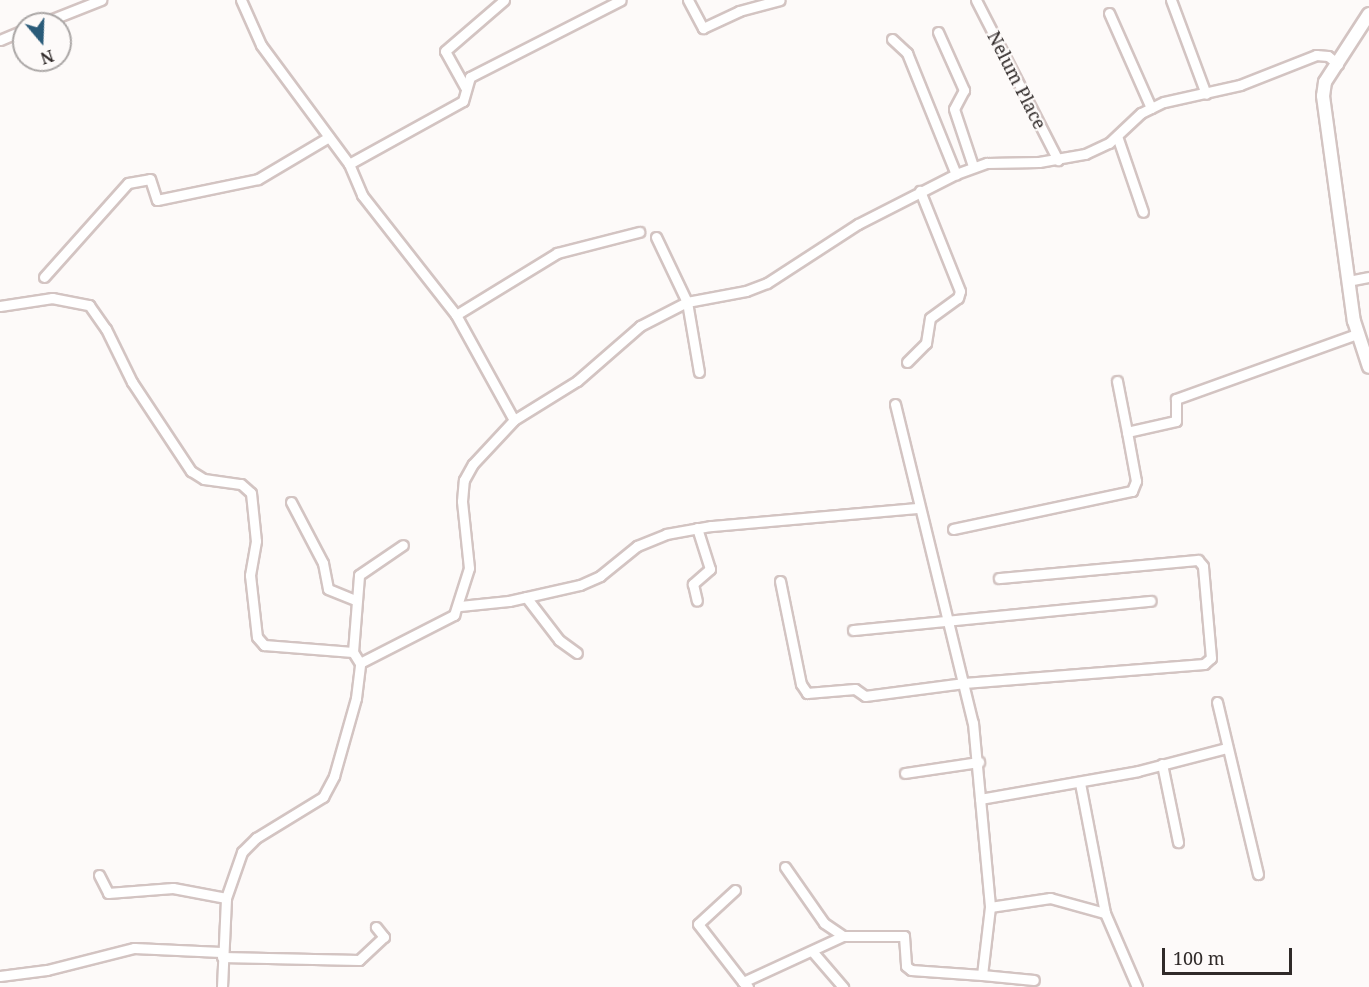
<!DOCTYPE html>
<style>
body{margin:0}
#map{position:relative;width:1369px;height:987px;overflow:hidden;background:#fdfaf9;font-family:"Noto Serif",serif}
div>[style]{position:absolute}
.roads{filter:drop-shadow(2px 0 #d3c4c2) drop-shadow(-2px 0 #d3c4c2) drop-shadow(0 2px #d3c4c2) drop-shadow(0 -2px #d3c4c2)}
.minor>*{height:9px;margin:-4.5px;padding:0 4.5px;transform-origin:4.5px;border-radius:4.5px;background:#fff}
.secondary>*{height:12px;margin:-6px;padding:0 6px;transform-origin:6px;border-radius:6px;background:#fff}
span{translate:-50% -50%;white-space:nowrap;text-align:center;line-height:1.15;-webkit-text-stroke:4.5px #fdfaf9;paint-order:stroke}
.street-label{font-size:18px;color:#302a29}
.north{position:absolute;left:12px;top:12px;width:60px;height:60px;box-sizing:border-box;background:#fdfaf9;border:2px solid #aba7a6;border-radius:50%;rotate:161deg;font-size:16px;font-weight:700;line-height:24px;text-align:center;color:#302a29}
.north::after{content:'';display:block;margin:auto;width:21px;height:27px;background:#2a5b79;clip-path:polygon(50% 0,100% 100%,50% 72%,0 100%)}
.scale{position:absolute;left:1162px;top:948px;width:130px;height:27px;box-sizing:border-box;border:3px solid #302a29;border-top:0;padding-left:8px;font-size:18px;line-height:21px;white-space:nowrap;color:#302a29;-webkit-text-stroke:4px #fdfaf9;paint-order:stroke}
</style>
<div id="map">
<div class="roads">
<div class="minor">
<i style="left:241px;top:0;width:49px;rotate:66deg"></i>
<i style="left:261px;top:45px;width:148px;rotate:53.5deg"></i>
<i style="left:349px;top:164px;width:34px;rotate:67deg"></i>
<i style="left:362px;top:195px;width:152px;rotate:51.9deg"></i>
<i style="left:456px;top:315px;width:120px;rotate:61.1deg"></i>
<i style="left:688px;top:0;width:32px;rotate:62deg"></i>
<i style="left:703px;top:28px;width:40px;rotate:-25deg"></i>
<i style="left:739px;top:11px;width:42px;rotate:-15deg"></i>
<i style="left:976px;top:0;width:180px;rotate:62.9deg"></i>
<i style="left:1171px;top:0;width:100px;rotate:69.6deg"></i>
<i style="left:1109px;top:13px;width:104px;rotate:66.1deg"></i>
<i style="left:40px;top:24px;width:66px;rotate:-21.5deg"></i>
<i style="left:938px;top:32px;width:64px;rotate:65.9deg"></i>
<i style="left:964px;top:90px;width:21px;rotate:118deg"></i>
<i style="left:954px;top:109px;width:60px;rotate:71.6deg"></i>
<i style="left:892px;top:39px;width:21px;rotate:43deg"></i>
<i style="left:907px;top:53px;width:131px;rotate:68deg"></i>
<i style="left:0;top:40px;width:26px;rotate:-23deg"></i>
<i style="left:465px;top:87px;width:41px;rotate:-119.1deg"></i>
<i style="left:445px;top:51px;width:78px;rotate:-40.8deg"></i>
<i style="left:1117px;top:136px;width:80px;rotate:71.1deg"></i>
<i style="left:349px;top:164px;width:130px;rotate:-28.9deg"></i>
<i style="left:463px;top:101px;width:25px;rotate:-74deg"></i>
<i style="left:470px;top:77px;width:169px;rotate:-27deg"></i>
<i style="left:656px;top:237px;width:72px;rotate:64.5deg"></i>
<i style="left:687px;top:302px;width:71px;rotate:80.3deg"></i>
<i style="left:44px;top:277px;width:126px;rotate:-48.2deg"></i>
<i style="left:128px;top:183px;width:22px;rotate:-10deg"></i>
<i style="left:150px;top:179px;width:22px;rotate:72deg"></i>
<i style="left:157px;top:200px;width:103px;rotate:-11.7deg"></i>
<i style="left:258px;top:179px;width:82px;rotate:-30.6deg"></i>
<i style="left:1348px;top:281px;width:21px;rotate:-11deg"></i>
<i style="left:0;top:306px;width:53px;rotate:-8.7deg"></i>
<i style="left:52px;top:298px;width:38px;rotate:11deg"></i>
<i style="left:89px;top:305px;width:29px;rotate:55deg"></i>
<i style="left:106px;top:329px;width:59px;rotate:63.9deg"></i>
<i style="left:132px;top:382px;width:107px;rotate:56.5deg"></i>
<i style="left:191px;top:471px;width:15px;rotate:32deg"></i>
<i style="left:204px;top:479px;width:37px;rotate:8deg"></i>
<i style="left:241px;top:484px;width:13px;rotate:42deg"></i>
<i style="left:251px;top:493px;width:48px;rotate:84.1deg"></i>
<i style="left:256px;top:541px;width:35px;rotate:100deg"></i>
<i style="left:250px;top:575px;width:62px;rotate:83.6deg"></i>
<i style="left:257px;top:637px;width:11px;rotate:49deg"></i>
<i style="left:264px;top:645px;width:89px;rotate:4.5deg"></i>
<i style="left:353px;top:652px;width:13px;rotate:58deg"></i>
<i style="left:456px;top:315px;width:119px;rotate:-31.5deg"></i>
<i style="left:557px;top:253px;width:85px;rotate:-14.4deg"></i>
<i style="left:907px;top:362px;width:27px;rotate:-45deg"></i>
<i style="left:926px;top:343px;width:25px;rotate:-81deg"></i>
<i style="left:930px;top:318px;width:34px;rotate:-36deg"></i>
<i style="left:958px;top:298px;width:7px;rotate:-74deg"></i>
<i style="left:960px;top:291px;width:108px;rotate:-111.8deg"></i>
<i style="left:1117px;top:381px;width:52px;rotate:78.9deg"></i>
<i style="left:895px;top:404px;width:328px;rotate:76.3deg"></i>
<i style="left:973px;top:723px;width:185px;rotate:84.7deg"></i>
<i style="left:291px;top:502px;width:69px;rotate:62.3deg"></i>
<i style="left:323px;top:563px;width:26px;rotate:79deg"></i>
<i style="left:328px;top:589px;width:29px;rotate:22deg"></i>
<i style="left:697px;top:528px;width:43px;rotate:72.4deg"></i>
<i style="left:710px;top:569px;width:23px;rotate:139deg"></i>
<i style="left:693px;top:584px;width:17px;rotate:77deg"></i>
<i style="left:953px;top:529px;width:183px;rotate:-12deg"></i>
<i style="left:1132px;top:491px;width:11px;rotate:-68deg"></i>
<i style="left:1136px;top:481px;width:50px;rotate:-100.4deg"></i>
<i style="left:1127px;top:432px;width:50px;rotate:-12.7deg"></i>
<i style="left:1176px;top:421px;width:22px;rotate:-90deg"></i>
<i style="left:1176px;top:399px;width:192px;rotate:-19.8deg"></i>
<i style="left:780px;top:581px;width:105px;rotate:78.5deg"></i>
<i style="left:801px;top:684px;width:11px;rotate:56deg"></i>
<i style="left:807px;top:693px;width:48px;rotate:-4.8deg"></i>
<i style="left:855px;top:689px;width:12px;rotate:35deg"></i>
<i style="left:865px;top:696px;width:100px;rotate:-7.5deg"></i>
<i style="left:964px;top:683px;width:241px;rotate:-4.5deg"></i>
<i style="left:1204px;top:664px;width:9px;rotate:-41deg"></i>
<i style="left:1211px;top:658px;width:92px;rotate:-95deg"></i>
<i style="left:1203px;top:566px;width:8px;rotate:-130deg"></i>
<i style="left:1198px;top:560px;width:200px;rotate:174.8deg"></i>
<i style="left:526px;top:597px;width:54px;rotate:52.5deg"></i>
<i style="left:559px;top:640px;width:22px;rotate:36deg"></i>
<i style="left:460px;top:606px;width:49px;rotate:-5.8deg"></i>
<i style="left:509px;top:601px;width:73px;rotate:-12.7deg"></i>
<i style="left:580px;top:585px;width:22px;rotate:-24deg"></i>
<i style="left:600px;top:576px;width:48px;rotate:-39deg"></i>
<i style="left:637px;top:546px;width:31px;rotate:-22deg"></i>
<i style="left:666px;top:534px;width:46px;rotate:-10.1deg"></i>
<i style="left:711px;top:526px;width:208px;rotate:-5deg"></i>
<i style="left:853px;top:630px;width:299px;rotate:-5.6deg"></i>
<i style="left:353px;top:652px;width:77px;rotate:-85.5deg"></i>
<i style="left:359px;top:575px;width:53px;rotate:-34.3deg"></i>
<i style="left:1217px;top:702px;width:177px;rotate:76.6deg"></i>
<i style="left:1162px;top:764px;width:80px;rotate:78.4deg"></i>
<i style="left:905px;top:773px;width:75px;rotate:-8.5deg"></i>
<i style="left:1080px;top:783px;width:132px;rotate:79.1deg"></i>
<i style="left:980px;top:799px;width:160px;rotate:-10deg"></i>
<i style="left:1138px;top:771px;width:92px;rotate:-14.5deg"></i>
<i style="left:785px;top:867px;width:68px;rotate:55.1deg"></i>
<i style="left:824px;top:923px;width:23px;rotate:34deg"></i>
<i style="left:99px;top:875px;width:20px;rotate:63deg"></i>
<i style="left:108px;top:893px;width:65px;rotate:-4.4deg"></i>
<i style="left:173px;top:888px;width:54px;rotate:10.7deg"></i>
<i style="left:735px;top:890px;width:50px;rotate:137.4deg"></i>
<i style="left:698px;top:924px;width:73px;rotate:52.2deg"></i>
<i style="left:812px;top:951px;width:48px;rotate:49.3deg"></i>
<i style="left:222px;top:957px;width:137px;rotate:1.3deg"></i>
<i style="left:359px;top:960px;width:34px;rotate:-43deg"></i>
<i style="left:384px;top:937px;width:13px;rotate:-129deg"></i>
<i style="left:982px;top:975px;width:52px;rotate:5.5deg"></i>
<i style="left:0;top:976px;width:47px;rotate:-7.3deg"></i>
<i style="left:47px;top:970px;width:90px;rotate:-14.2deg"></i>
<i style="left:134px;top:948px;width:87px;rotate:2.6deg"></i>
<i style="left:222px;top:987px;width:89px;rotate:-87.4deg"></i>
<i style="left:226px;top:898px;width:49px;rotate:-70.8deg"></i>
<i style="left:242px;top:852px;width:20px;rotate:-45deg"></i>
<i style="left:256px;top:838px;width:79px;rotate:-31.5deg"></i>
<i style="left:323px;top:797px;width:24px;rotate:-62deg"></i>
<i style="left:334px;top:776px;width:81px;rotate:-74.2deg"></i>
<i style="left:356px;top:698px;width:35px;rotate:-83deg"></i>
<i style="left:360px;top:663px;width:106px;rotate:-27.1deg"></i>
<i style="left:454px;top:615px;width:49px;rotate:-72.3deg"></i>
<i style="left:469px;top:568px;width:67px;rotate:-96deg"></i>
<i style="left:462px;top:501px;width:21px;rotate:-85deg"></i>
<i style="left:464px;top:480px;width:18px;rotate:-61deg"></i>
<i style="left:473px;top:464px;width:60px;rotate:-47deg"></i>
<i style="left:514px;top:420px;width:74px;rotate:-31.8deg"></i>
<i style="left:577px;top:381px;width:84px;rotate:-41.1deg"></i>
<i style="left:640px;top:326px;width:53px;rotate:-27.1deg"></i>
<i style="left:687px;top:302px;width:60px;rotate:-10.6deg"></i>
<i style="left:746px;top:291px;width:22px;rotate:-21deg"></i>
<i style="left:767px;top:283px;width:108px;rotate:-33deg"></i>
<i style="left:858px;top:224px;width:110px;rotate:-27deg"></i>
<i style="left:956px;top:174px;width:33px;rotate:-20deg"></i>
<i style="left:987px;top:163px;width:52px;rotate:-1.1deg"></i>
<i style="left:1039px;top:162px;width:47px;rotate:-9.9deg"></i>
<i style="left:1085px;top:154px;width:26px;rotate:-25deg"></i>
<i style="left:1109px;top:143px;width:44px;rotate:-43.2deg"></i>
<i style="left:1141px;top:113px;width:25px;rotate:-26deg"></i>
<i style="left:1164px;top:102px;width:78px;rotate:-12.6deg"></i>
<i style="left:1240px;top:85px;width:82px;rotate:-21.5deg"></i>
<i style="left:1316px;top:55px;width:12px;rotate:5deg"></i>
<i style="left:1328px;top:56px;width:13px;rotate:39deg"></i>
<i style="left:748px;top:987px;width:7px;rotate:-135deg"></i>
<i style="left:743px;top:982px;width:110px;rotate:-24.7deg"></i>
<i style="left:843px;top:936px;width:61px"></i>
<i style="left:904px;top:936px;width:30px;rotate:86deg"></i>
<i style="left:906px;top:966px;width:6px;rotate:39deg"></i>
<i style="left:911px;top:970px;width:71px;rotate:4deg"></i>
<i style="left:982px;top:975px;width:68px;rotate:-83.3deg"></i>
<i style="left:990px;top:907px;width:61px;rotate:-8.5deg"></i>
<i style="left:1050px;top:898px;width:57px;rotate:15.3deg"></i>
<i style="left:1105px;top:913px;width:81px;rotate:66.6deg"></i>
</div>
<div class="secondary">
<i style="left:1369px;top:14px;width:81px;rotate:122.9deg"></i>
<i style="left:1325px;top:82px;width:14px;rotate:98deg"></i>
<i style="left:1323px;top:96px;width:227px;rotate:82.2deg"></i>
<i style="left:1354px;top:321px;width:48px;rotate:71.9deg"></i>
</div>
</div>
<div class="street-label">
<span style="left:1017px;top:80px;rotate:63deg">Nelum Place</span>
</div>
<div class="north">N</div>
<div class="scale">100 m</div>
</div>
